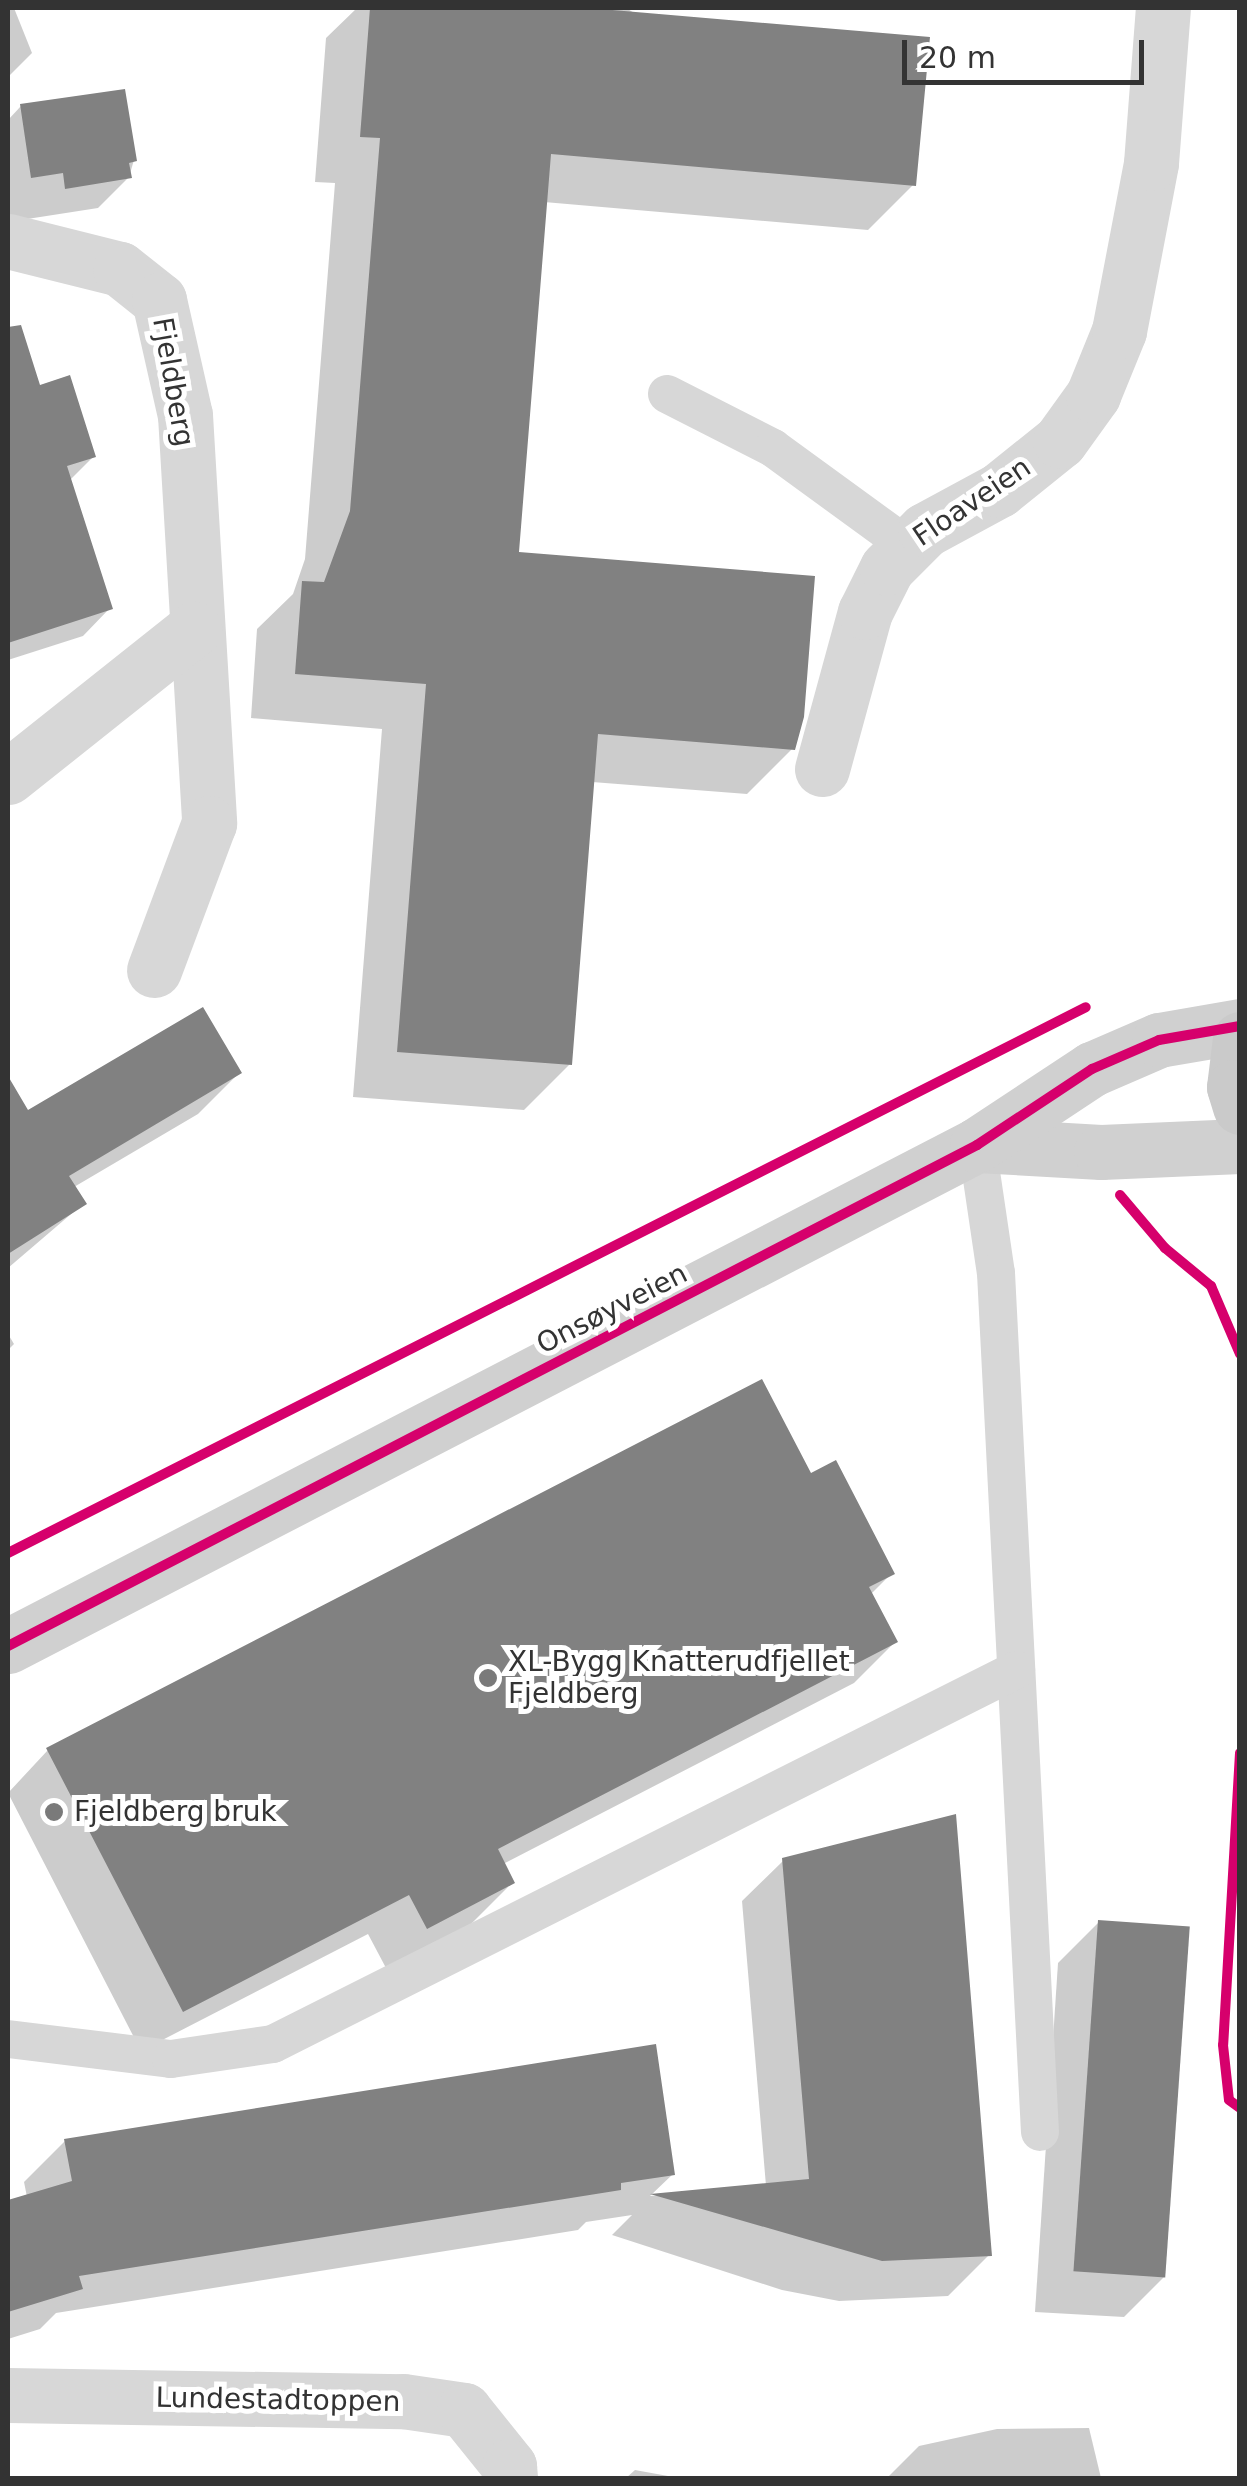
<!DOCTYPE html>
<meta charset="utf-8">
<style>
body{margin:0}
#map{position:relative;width:1247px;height:2486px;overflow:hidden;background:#fff;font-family:"DejaVu Sans",sans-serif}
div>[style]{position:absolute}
.shadow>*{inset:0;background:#0003}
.building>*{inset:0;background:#818181;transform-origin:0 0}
.lane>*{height:38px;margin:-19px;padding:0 19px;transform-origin:19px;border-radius:19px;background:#d7d7d7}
.street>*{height:55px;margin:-27.5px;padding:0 27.5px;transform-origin:27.5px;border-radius:27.5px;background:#d7d7d7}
.secondary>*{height:55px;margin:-27.5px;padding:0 27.5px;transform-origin:27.5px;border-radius:27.5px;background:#d0d0d0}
.primary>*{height:55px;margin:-27.5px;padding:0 27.5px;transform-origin:27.5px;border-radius:27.5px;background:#cacaca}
.cycleway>*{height:10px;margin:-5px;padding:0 5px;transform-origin:5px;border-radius:5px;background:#d6006c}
.dots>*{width:28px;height:28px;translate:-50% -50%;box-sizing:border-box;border:5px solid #fff;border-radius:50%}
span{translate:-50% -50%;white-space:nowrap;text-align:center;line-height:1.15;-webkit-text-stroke:10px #fff;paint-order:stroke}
.street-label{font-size:28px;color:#333}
.poi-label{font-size:28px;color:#333}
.left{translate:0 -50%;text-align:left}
.frame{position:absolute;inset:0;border:10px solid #333;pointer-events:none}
.scale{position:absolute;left:902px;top:40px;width:242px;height:45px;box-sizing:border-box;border:5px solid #333;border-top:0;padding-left:12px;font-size:30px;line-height:35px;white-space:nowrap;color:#333;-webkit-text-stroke:8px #fff;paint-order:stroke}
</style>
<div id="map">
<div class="shadow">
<i style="clip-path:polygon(8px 8px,14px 8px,32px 53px,8px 77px)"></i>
<i style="clip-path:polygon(357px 8px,626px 8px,914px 184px,868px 230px,544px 202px,516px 554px,793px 748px,747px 794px,592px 782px,570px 1064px,524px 1110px,353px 1097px,382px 729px,251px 718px,257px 629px,293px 594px,305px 559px,335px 183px,315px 182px,326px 38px)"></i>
<i style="clip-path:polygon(21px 106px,134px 160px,129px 177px,98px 208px,8px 222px,8px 120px)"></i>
<i style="clip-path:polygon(68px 378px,93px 457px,69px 481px,110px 608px,83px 636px,8px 660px,8px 398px)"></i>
<i style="clip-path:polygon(239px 1073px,198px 1114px,74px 1187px,84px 1203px,8px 1268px,8px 1107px,16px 1119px)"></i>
<i style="clip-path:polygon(8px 1334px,14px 1344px,8px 1350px)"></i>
<i style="clip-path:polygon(810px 1477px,892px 1573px,871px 1594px,895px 1642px,854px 1683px,503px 1864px,512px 1883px,471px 1924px,386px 1968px,368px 1934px,141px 2051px,8px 1793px,48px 1750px)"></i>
<i style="clip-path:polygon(784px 1860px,989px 2255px,948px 2296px,839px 2301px,782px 2290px,612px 2235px,632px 2215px,586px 2222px,578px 2230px,56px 2313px,40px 2329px,8px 2339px,8px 2203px,27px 2197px,24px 2182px,65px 2141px,673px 2174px,650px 2196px,766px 2186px,742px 1901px)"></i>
<i style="clip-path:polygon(1099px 1922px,1165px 2276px,1124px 2317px,1035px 2312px,1058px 1963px)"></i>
<i style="clip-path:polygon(1089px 2428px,1101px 2478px,887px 2478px,919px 2446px,997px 2429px)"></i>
<i style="clip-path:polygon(635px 2470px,679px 2478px,626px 2478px)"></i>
</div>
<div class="building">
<i style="clip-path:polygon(370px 8px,589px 8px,930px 37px,916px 186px,551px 154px,519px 552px,815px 576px,804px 717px,795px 750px,598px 734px,572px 1065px,397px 1052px,426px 684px,295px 674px,302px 581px,324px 582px,350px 511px,380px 138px,360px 137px)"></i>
<i style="clip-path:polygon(125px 89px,137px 161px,129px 163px,132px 178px,65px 189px,63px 173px,31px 178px,20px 104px)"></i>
<i style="clip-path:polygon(21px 325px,40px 385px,70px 375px,96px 457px,67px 466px,113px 609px,8px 643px,8px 327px)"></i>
<i style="clip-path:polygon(203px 1007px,242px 1073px,69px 1176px,87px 1204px,8px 1254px,8px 1076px,28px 1110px)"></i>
<i style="clip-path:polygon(762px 1379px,811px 1473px,836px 1460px,895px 1574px,869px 1587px,898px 1642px,498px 1849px,515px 1883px,427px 1929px,409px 1895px,183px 2012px,46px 1748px)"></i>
<i style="clip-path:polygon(956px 1814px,992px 2256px,882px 2261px,650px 2194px,809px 2179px,782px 1858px)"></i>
<i style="left:1098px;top:1920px;width:92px;height:352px;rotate:4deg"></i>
<i style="clip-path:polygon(656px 2044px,675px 2175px,621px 2183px,621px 2190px,79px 2276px,83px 2289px,8px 2312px,8px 2200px,72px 2181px,64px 2139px)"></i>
</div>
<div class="lane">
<i style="left:667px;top:394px;width:119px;rotate:27deg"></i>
<i style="left:773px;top:448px;width:165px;rotate:36.1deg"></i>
<i style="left:977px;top:1145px;width:129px;rotate:81.6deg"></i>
<i style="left:996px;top:1273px;width:860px;rotate:87.07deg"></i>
<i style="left:8px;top:2039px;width:164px;rotate:7deg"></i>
<i style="left:171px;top:2059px;width:103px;rotate:-8.4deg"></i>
<i style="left:273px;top:2044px;width:832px;rotate:-26.72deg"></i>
</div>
<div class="street">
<i style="left:8px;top:241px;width:115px;rotate:14deg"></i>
<i style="left:120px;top:269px;width:50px;rotate:38.5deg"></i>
<i style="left:159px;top:300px;width:118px;rotate:77.3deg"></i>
<i style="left:185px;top:415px;width:409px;rotate:86.6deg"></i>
<i style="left:209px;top:823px;width:157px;rotate:110.5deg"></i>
<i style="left:822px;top:769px;width:163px;rotate:-74.7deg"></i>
<i style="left:865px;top:612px;width:49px;rotate:-63.4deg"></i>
<i style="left:887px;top:568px;width:54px;rotate:-45deg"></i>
<i style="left:925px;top:530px;width:84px;rotate:-28.4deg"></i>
<i style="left:999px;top:490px;width:78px;rotate:-38.8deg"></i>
<i style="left:1060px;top:441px;width:57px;rotate:-54.3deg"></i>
<i style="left:1093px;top:395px;width:69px;rotate:-67.9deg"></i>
<i style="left:1119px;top:331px;width:171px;rotate:-79.2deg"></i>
<i style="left:1151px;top:163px;width:155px;rotate:-85.6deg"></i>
<i style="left:8px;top:777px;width:238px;rotate:-38.5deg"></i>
<i style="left:8px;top:2395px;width:395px;rotate:0.9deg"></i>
<i style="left:403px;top:2401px;width:62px;rotate:8.4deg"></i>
<i style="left:464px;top:2410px;width:72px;rotate:51.2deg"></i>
<i style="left:509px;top:2466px;width:12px;rotate:85deg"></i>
</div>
<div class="secondary">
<i style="left:977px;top:1145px;width:124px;rotate:3.2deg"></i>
<i style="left:1101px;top:1152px;width:139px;rotate:-2.5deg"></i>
<i style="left:8px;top:1646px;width:1091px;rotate:-27.34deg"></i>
<i style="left:977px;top:1145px;width:138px;rotate:-33.5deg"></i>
<i style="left:1092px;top:1069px;width:73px;rotate:-23.4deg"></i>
<i style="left:1159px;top:1040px;width:82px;rotate:-9.8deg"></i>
</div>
<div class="primary">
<i style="left:1240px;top:1039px;width:48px;rotate:97.1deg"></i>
<i style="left:1234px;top:1087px;width:21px;rotate:73deg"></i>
</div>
<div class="cycleway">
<i style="left:1120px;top:1195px;width:70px;rotate:49.7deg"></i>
<i style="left:1165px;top:1248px;width:60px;rotate:39.6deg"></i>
<i style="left:1211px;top:1286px;width:74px;rotate:66.9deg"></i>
<i style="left:8px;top:1553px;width:1208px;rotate:-26.86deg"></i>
<i style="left:8px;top:1646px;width:1091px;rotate:-27.34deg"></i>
<i style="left:977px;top:1145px;width:138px;rotate:-33.5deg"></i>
<i style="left:1092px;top:1069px;width:73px;rotate:-23.4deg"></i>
<i style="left:1159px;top:1040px;width:82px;rotate:-9.8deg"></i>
<i style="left:1240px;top:1753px;width:292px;rotate:93.3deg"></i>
<i style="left:1223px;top:2045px;width:55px;rotate:83.8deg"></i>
<i style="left:1229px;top:2100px;width:14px;rotate:36deg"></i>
</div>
<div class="dots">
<i style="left:488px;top:1678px;background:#7a7a7a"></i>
<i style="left:54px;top:1812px;background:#7a7a7a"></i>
</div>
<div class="street-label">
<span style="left:173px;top:382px;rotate:80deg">Fjeldberg</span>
<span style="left:972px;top:502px;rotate:-34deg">Floaveien</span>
<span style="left:612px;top:1309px;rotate:-27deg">Onsøyveien</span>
<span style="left:278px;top:2400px;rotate:1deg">Lundestadtoppen</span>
</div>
<div class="poi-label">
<span class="left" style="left:508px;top:1678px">XL-Bygg Knatterudfjellet<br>Fjeldberg</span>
<span class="left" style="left:74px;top:1812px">Fjeldberg bruk</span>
</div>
<div class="frame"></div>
<div class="scale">20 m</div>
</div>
